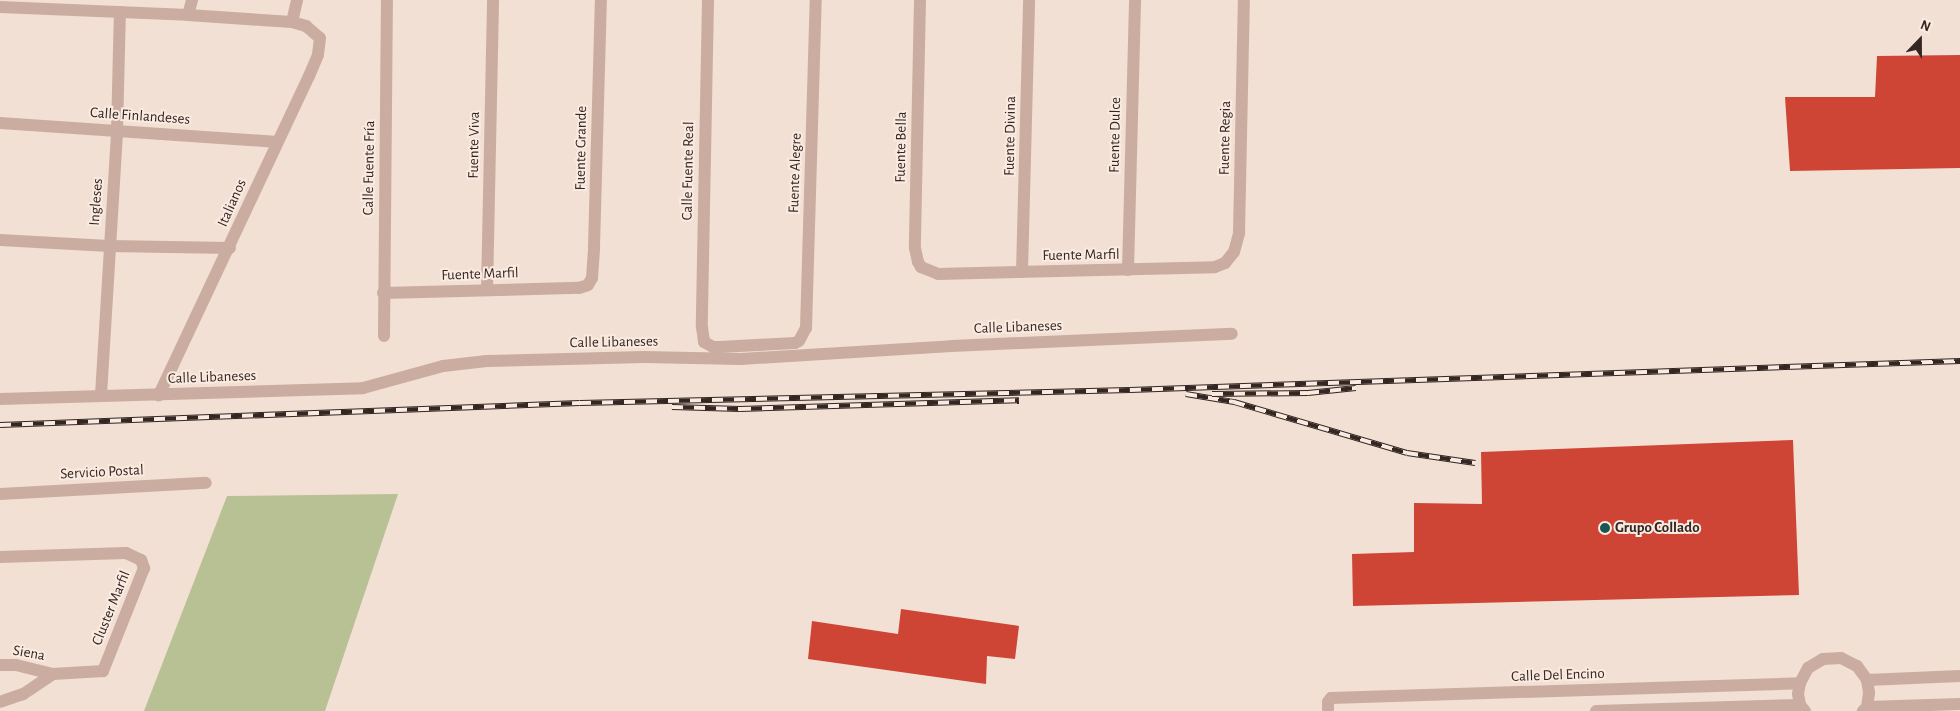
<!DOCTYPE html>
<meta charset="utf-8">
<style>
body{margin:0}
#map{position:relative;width:1960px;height:711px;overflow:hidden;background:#f2e0d4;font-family:"Alegreya Sans",sans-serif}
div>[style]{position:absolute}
.green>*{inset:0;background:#b8c193}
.building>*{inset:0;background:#cf4535}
.minor>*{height:12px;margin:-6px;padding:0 6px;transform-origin:6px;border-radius:6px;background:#caada0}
.rail>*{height:5.5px;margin-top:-2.75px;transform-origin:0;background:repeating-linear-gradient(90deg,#faeae0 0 11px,#332623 0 22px);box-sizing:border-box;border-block:1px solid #332623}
.dots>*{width:14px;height:14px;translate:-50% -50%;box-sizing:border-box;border:2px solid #faeae0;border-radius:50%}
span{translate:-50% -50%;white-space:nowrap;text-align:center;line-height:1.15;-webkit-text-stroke:4px #faeae0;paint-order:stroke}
.street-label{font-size:15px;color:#332623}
.poi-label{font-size:15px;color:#332623;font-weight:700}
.left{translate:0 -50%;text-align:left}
.north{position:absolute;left:1895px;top:15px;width:50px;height:50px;-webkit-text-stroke:4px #faeae0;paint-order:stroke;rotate:22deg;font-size:14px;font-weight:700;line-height:20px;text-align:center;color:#332623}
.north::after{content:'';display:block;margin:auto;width:18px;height:22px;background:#332623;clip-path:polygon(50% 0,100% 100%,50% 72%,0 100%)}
</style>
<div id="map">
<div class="green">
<i style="clip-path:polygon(398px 494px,325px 711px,144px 711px,227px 496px)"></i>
</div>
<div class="building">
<i style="clip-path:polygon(1960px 55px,1960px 168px,1790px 171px,1785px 97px,1875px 97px,1877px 56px)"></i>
<i style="clip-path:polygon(1793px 440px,1799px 595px,1353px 606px,1352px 554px,1414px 552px,1414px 503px,1482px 504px,1481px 452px)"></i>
<i style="clip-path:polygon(901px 609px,1019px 626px,1015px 659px,987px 656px,986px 684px,808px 659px,812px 621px,898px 634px)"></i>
</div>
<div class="minor">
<i style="left:708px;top:0;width:327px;rotate:91.1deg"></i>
<i style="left:702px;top:327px;width:15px;rotate:82deg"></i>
<i style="left:704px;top:342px;width:10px;rotate:29deg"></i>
<i style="left:713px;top:347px;width:7px"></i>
<i style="left:720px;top:347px;width:75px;rotate:-3.1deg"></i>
<i style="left:795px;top:343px;width:4px;rotate:-27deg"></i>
<i style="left:799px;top:341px;width:15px;rotate:-62deg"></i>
<i style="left:806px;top:328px;width:328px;rotate:-88.3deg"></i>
<i style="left:920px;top:0;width:248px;rotate:91.2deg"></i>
<i style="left:915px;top:248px;width:14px;rotate:78deg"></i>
<i style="left:918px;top:262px;width:6px;rotate:59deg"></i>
<i style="left:921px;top:267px;width:18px;rotate:22deg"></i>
<i style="left:938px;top:274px;width:277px;rotate:-1.4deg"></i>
<i style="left:1215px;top:267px;width:11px;rotate:-22deg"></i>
<i style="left:1225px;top:263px;width:14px;rotate:-51deg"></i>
<i style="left:1234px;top:252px;width:20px;rotate:-75deg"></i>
<i style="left:1239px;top:233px;width:233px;rotate:-88.8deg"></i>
<i style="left:0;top:7px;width:188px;rotate:2.4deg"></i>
<i style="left:188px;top:15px;width:104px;rotate:3.9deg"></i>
<i style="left:292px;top:22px;width:15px;rotate:16deg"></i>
<i style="left:306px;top:26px;width:18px;rotate:41deg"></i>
<i style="left:320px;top:38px;width:17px;rotate:97deg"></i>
<i style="left:318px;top:55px;width:23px;rotate:113deg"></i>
<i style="left:309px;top:76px;width:353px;rotate:115.2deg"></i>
<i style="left:188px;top:15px;width:16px;rotate:-75deg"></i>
<i style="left:292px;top:22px;width:23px;rotate:-77deg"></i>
<i style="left:0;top:123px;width:278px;rotate:3.9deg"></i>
<i style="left:0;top:240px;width:109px;rotate:3.2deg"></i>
<i style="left:109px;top:246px;width:121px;rotate:0.9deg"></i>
<i style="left:1128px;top:270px;width:270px;rotate:-88.5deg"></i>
<i style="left:1022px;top:272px;width:272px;rotate:-88.5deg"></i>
<i style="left:487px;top:290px;width:290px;rotate:-88.8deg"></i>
<i style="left:383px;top:293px;width:196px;rotate:-1.5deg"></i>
<i style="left:579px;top:288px;width:9px;rotate:-18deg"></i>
<i style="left:588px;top:285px;width:8px;rotate:-60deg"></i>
<i style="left:592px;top:278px;width:31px;rotate:-86deg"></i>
<i style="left:594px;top:247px;width:247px;rotate:-88.4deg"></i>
<i style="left:384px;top:336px;width:336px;rotate:-89.5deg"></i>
<i style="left:101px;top:395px;width:264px;rotate:-86.5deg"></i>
<i style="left:117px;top:131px;width:119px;rotate:-88.6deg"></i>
<i style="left:0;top:399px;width:363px;rotate:-1.7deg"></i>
<i style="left:363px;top:388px;width:83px;rotate:-15.4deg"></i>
<i style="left:443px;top:366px;width:44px;rotate:-6.5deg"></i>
<i style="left:487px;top:361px;width:157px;rotate:-1.5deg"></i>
<i style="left:644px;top:357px;width:97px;rotate:1.2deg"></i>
<i style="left:741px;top:359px;width:211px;rotate:-3.5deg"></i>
<i style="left:952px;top:346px;width:280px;rotate:-2.5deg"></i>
<i style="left:0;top:494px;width:206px;rotate:-3.1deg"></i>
<i style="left:0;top:557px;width:126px;rotate:-1.8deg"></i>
<i style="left:126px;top:553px;width:17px;rotate:25deg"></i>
<i style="left:141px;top:560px;width:9px;rotate:69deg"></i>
<i style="left:144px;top:568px;width:111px;rotate:111.7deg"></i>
<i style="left:103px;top:671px;width:50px;rotate:176.6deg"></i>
<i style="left:53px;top:674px;width:36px;rotate:146deg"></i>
<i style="left:23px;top:694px;width:24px;rotate:161deg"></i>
<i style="left:0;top:665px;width:16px"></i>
<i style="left:16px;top:665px;width:38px;rotate:14deg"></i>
<i style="left:1867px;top:680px;width:93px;rotate:-2.5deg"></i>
<i style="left:1867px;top:707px;width:93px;rotate:-1.8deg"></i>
<i style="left:1328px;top:711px;width:9px;rotate:-90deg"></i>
<i style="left:1328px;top:702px;width:5px;rotate:-53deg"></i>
<i style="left:1331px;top:698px;width:469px;rotate:-1.8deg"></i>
<i style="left:1596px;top:711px;width:204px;rotate:-1.7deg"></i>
<i style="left:1805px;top:711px;width:8px;rotate:-130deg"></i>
<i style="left:1800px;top:705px;width:11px;rotate:-100deg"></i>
<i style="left:1798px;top:694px;width:11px;rotate:-80deg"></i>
<i style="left:1800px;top:683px;width:17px;rotate:-62deg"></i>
<i style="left:1808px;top:668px;width:17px;rotate:-31deg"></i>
<i style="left:1823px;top:659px;width:18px;rotate:-3deg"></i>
<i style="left:1841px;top:658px;width:18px;rotate:27deg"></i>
<i style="left:1857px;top:666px;width:17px;rotate:54deg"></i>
<i style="left:1867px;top:680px;width:13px;rotate:81deg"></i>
<i style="left:1869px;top:693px;width:14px;rotate:98deg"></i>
<i style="left:1867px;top:707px;width:6px;rotate:135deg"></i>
</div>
<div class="rail">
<i style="left:1186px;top:394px;width:49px;rotate:9.5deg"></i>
<i style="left:1234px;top:402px;width:180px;rotate:16.4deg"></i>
<i style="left:1407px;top:453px;width:69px;rotate:8.4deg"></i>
<i style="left:1212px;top:394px;width:96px;rotate:-0.6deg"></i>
<i style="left:1308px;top:393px;width:48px;rotate:-5.9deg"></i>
<i style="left:672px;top:407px;width:68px;rotate:1.7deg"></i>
<i style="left:740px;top:409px;width:279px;rotate:-1.8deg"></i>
<i style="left:0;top:425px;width:580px;rotate:-2.17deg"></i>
<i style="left:580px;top:403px;width:550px;rotate:-1.35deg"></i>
<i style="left:1130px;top:390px;width:831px;rotate:-2deg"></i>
</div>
<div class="dots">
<i style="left:1605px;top:528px;background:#175752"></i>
</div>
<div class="street-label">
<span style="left:140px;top:116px;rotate:4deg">Calle Finlandeses</span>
<span style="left:1115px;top:135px;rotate:-89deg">Fuente Dulce</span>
<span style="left:1010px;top:136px;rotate:-89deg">Fuente Divina</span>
<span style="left:1225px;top:138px;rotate:-89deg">Fuente Regia</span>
<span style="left:474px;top:145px;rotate:-89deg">Fuente Viva</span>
<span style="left:901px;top:147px;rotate:-89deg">Fuente Bella</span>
<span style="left:581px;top:148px;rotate:-89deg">Fuente Grande</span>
<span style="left:369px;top:168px;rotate:-89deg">Calle Fuente Fría</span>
<span style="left:688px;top:171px;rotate:-89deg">Calle Fuente Real</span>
<span style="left:795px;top:173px;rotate:-88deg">Fuente Alegre</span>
<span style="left:96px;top:202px;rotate:-86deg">Ingleses</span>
<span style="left:232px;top:203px;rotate:-66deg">Italianos</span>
<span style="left:1081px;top:255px;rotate:-1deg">Fuente Marfil</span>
<span style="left:480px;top:274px;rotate:-2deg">Fuente Marfil</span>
<span style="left:1018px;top:327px;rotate:-2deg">Calle Libaneses</span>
<span style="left:614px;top:342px;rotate:-1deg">Calle Libaneses</span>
<span style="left:212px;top:377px;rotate:-2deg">Calle Libaneses</span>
<span style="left:102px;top:472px;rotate:-3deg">Servicio Postal</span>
<span style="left:111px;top:608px;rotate:-68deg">Cluster Marfil</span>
<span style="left:29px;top:653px;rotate:10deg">Siena</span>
<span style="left:1558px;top:675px;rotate:-2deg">Calle Del Encino</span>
</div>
<div class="poi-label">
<span class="left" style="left:1615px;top:528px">Grupo Collado</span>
</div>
<div class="north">N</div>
</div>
